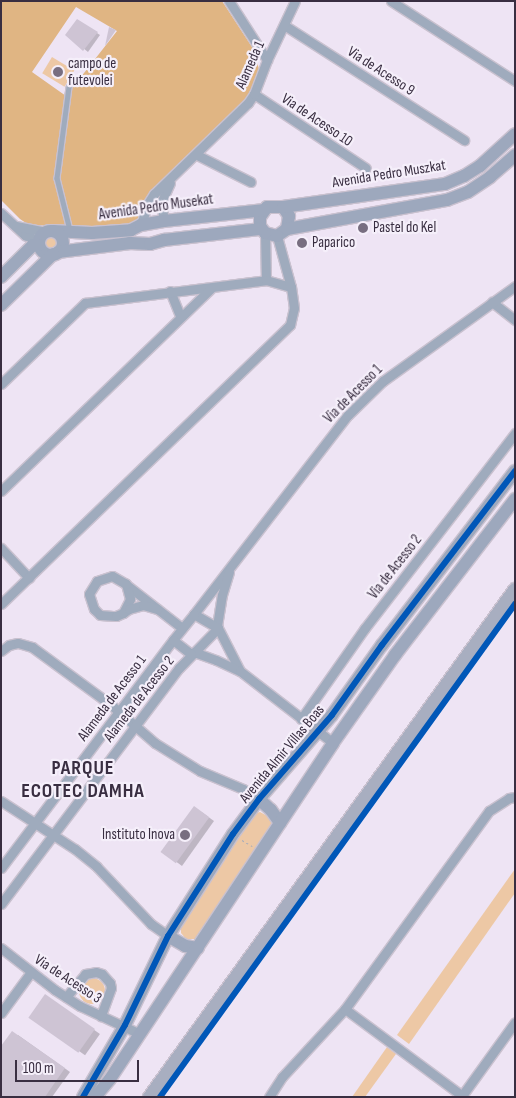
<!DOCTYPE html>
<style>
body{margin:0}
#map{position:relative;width:516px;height:1098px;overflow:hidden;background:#eee4f4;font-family:"Sofia Sans Condensed",sans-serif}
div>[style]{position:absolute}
.green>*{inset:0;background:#edc8a5;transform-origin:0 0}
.round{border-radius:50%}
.forest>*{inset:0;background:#e0b583}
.shadow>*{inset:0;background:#0003;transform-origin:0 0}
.building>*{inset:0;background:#cec4d4;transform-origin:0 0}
.path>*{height:1px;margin-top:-0.5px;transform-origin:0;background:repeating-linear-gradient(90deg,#a7acba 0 2.5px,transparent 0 5px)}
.roads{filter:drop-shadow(1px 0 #c9c1cf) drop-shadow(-1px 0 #c9c1cf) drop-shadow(0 1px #c9c1cf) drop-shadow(0 -1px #c9c1cf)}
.lane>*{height:4.5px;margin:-2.25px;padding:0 2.25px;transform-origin:2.25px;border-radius:2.25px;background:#9fabbd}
.street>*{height:9px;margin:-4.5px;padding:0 4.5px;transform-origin:4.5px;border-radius:4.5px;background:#9fabbd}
.secondary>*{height:12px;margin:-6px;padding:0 6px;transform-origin:6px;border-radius:6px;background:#9da8bd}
.secondary>.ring{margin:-6px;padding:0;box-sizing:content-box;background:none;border:12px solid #9da8bd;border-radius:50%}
.highway>*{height:15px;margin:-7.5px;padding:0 7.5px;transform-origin:7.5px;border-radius:7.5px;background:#a8aec0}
.cycleway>*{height:6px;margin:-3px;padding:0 3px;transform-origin:3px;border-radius:3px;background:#0057b8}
.dots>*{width:14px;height:14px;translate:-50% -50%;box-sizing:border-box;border:2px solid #f5effa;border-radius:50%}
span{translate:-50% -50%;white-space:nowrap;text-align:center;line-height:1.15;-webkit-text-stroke:4.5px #f5effa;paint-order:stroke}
.poi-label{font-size:15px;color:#392e41}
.left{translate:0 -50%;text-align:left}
.right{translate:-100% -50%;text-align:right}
.street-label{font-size:15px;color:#392e41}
.district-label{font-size:20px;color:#392e41;font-weight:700;letter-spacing:1px}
.frame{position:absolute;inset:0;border:2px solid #392e41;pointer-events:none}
.scale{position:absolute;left:15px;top:1060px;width:124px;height:22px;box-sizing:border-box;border:2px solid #392e41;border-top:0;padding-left:6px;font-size:15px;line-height:18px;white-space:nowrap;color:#392e41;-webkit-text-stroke:4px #f5effa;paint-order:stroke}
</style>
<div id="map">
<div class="green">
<i style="left:52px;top:57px;width:26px;height:19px;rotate:31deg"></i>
<i class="round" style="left:43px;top:234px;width:16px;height:16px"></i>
<i style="clip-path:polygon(260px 812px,271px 818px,271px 826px,198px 939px,186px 939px,181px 933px,181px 925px,234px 843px,256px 813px)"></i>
<i style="clip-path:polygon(515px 869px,515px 893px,409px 1044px,397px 1035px)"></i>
<i class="round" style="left:79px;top:978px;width:26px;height:26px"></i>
<i style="clip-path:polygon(387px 1047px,396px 1054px,365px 1097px,352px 1097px)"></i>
</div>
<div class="forest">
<i style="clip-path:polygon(evenodd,1px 1px,222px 1px,252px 47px,260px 72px,256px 83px,243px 103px,156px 189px,139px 223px,132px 226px,95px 227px,29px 225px,20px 219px,1px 200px,1px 1px,76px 7px,117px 31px,66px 96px,32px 72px,76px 7px)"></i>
</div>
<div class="shadow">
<i style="clip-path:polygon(77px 20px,100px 35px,88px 52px,67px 35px)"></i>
<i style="clip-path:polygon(200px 811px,214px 821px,182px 866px,163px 852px)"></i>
<i style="left:50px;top:999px;width:61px;height:26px;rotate:35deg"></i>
<i style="clip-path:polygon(18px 1035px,70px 1072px,52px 1097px,5px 1097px)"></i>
</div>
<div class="building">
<i style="clip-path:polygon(77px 19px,98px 32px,83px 51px,65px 35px)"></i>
<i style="clip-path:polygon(109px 27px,116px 30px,105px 46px)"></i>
<i style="left:194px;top:806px;width:19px;height:57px;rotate:36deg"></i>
<i style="left:45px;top:994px;width:61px;height:29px;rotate:35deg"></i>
<i style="clip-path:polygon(12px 1031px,65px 1068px,45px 1097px,1px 1097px,1px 1046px)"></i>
</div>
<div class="path">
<i style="left:242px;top:840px;width:12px;rotate:31deg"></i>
</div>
<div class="roads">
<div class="lane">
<i style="left:69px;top:87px;width:92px;rotate:97.5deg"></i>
<i style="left:57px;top:178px;width:54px;rotate:76deg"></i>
</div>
<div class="street">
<i style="left:229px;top:1px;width:70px;rotate:57.2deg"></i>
<i style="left:391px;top:1px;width:148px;rotate:32.8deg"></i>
<i style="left:284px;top:25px;width:214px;rotate:32.6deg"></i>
<i style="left:254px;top:94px;width:134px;rotate:33.5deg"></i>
<i style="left:197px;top:155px;width:60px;rotate:26.6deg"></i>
<i style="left:1px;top:213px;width:33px;rotate:43deg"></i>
<i style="left:25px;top:235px;width:15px;rotate:23deg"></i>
<i style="left:164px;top:221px;width:18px;rotate:-99deg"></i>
<i style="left:161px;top:203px;width:22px;rotate:-66deg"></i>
<i style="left:141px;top:225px;width:21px;rotate:-73deg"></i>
<i style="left:147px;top:205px;width:13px;rotate:-58deg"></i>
<i style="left:154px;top:194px;width:131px;rotate:-44.1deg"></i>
<i style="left:248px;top:103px;width:11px;rotate:-56deg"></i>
<i style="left:254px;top:94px;width:36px;rotate:-69deg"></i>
<i style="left:267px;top:60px;width:65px;rotate:-64.6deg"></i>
<i style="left:16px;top:226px;width:32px;rotate:11deg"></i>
<i style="left:265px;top:233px;width:47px;rotate:88.8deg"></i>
<i style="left:170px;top:291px;width:27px;rotate:68deg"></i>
<i style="left:492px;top:302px;width:29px;rotate:38deg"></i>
<i style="left:1px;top:384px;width:117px;rotate:-44deg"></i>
<i style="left:85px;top:303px;width:182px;rotate:-7.2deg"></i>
<i style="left:266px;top:280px;width:26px;rotate:16deg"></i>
<i style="left:1px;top:491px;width:292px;rotate:-44deg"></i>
<i style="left:1px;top:548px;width:41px;rotate:47deg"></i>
<i style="left:128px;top:586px;width:68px;rotate:37.9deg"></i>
<i style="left:1px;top:604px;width:402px;rotate:-44deg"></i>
<i style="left:290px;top:325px;width:17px;rotate:-77deg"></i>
<i style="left:294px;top:308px;width:21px;rotate:-98deg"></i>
<i style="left:291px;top:287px;width:53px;rotate:-105.4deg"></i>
<i style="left:123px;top:613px;width:16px;rotate:-63deg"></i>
<i style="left:130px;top:599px;width:16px;rotate:-105deg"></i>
<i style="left:126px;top:584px;width:16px;rotate:-150deg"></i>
<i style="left:112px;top:576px;width:16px;rotate:162deg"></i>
<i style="left:97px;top:581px;width:15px;rotate:122deg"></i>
<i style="left:89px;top:594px;width:16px;rotate:72deg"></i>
<i style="left:94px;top:609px;width:8px;rotate:45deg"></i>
<i style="left:100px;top:615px;width:16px;rotate:4deg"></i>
<i style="left:116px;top:616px;width:8px;rotate:-23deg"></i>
<i style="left:123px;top:613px;width:7px;rotate:-34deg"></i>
<i style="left:129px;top:609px;width:15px;rotate:-16deg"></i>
<i style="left:143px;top:605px;width:15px;rotate:16deg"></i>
<i style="left:194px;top:614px;width:252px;rotate:-52.3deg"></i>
<i style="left:348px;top:415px;width:49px;rotate:-44.2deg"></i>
<i style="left:383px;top:381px;width:163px;rotate:-35.7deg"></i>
<i style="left:217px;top:626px;width:31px;rotate:-81deg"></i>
<i style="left:222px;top:595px;width:24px;rotate:-73deg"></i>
<i style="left:218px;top:628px;width:48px;rotate:62.9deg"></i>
<i style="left:1px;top:651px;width:10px;rotate:-37deg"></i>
<i style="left:9px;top:645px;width:9px;rotate:-13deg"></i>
<i style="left:18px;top:643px;width:15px;rotate:16deg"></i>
<i style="left:32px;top:647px;width:97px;rotate:36.2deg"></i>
<i style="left:110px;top:704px;width:60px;rotate:40.9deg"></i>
<i style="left:155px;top:743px;width:53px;rotate:31.9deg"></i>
<i style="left:200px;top:771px;width:47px;rotate:22.7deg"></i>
<i style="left:243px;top:789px;width:19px;rotate:32deg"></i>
<i style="left:194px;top:652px;width:23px;rotate:20deg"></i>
<i style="left:216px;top:660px;width:26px;rotate:25deg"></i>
<i style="left:240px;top:671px;width:118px;rotate:37.7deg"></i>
<i style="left:301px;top:719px;width:111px;rotate:-54.9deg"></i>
<i style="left:365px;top:628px;width:246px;rotate:-52.4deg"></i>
<i style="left:1px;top:801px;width:88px;rotate:33deg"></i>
<i style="left:75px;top:849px;width:28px;rotate:39deg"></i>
<i style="left:97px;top:867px;width:79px;rotate:46.5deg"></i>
<i style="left:151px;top:924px;width:21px;rotate:35deg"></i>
<i style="left:1px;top:868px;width:286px;rotate:-53deg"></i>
<i style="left:1px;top:904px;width:296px;rotate:-53deg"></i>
<i style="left:179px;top:668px;width:56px;rotate:-45.7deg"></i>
<i style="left:218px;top:628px;width:28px;rotate:-150deg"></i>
<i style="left:194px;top:614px;width:33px;rotate:129deg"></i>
<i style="left:173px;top:640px;width:23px;rotate:38deg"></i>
<i style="left:1px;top:948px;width:68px;rotate:37.9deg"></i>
<i style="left:55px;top:990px;width:30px;rotate:33deg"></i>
<i style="left:80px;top:1006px;width:66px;rotate:25deg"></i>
<i style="left:66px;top:997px;width:30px;rotate:-50deg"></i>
<i style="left:85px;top:974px;width:11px;rotate:-10deg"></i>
<i style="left:96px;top:972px;width:6px;rotate:18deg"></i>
<i style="left:102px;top:974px;width:12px;rotate:48deg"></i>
<i style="left:110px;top:983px;width:5px;rotate:79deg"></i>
<i style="left:111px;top:988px;width:30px;rotate:110deg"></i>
<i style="left:345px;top:1009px;width:148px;rotate:36.5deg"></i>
<i style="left:1px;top:1013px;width:51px;rotate:-53.8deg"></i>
<i style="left:269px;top:1097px;width:24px;rotate:-57deg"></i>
<i style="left:282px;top:1077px;width:93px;rotate:-47.2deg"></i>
<i style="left:345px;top:1009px;width:245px;rotate:-54deg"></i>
<i style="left:489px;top:811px;width:24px;rotate:-33deg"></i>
<i style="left:509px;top:798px;width:6px;rotate:-9deg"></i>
<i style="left:461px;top:1097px;width:92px;rotate:-54.2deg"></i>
</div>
<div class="secondary">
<i style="left:283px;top:207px;width:11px;rotate:56deg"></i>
<i style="left:289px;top:216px;width:13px;rotate:99deg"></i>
<i style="left:287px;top:229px;width:12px;rotate:145deg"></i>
<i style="left:277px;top:236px;width:12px;rotate:-166deg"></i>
<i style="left:265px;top:233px;width:9px;rotate:-126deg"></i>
<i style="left:260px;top:226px;width:9px;rotate:-90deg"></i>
<i style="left:260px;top:217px;width:12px;rotate:-55deg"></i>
<i style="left:267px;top:207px;width:16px"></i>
<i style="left:283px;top:207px;width:164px;rotate:-8.1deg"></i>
<i style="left:445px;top:184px;width:21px;rotate:-23deg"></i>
<i style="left:464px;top:176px;width:19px;rotate:-32deg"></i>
<i style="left:480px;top:166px;width:47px;rotate:-42.4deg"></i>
<i style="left:287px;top:229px;width:163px;rotate:-10.3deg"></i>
<i style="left:447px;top:200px;width:22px;rotate:-21deg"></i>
<i style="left:468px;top:192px;width:27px;rotate:-34deg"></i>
<i style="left:490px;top:177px;width:33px;rotate:-41deg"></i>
<i style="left:53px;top:231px;width:39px;rotate:3deg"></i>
<i style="left:92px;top:233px;width:39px;rotate:-4deg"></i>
<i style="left:131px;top:230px;width:11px;rotate:-27deg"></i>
<i style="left:141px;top:225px;width:23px;rotate:-10deg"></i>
<i style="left:164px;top:221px;width:101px;rotate:-6.3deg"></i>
<i class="ring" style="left:39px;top:231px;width:12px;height:12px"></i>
<i style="left:58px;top:252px;width:73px;rotate:-7.1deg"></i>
<i style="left:130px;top:243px;width:20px;rotate:3deg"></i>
<i style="left:150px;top:244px;width:15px;rotate:-16deg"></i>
<i style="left:164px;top:240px;width:98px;rotate:-6.5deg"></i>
<i style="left:1px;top:277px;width:45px;rotate:-45deg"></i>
<i style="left:33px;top:245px;width:6px"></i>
<i style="left:1px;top:305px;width:73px;rotate:-44.4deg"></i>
<i style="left:259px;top:799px;width:16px;rotate:43deg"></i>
<i style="left:271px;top:810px;width:16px;rotate:55deg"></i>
<i style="left:168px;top:936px;width:20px;rotate:30deg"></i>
<i style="left:185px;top:946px;width:13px;rotate:9deg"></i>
<i style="left:83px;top:1097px;width:83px;rotate:-59.7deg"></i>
<i style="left:125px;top:1025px;width:99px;rotate:-64.2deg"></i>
<i style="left:168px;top:936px;width:121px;rotate:-57.5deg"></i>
<i style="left:233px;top:834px;width:44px;rotate:-53.4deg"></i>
<i style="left:259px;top:799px;width:111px;rotate:-49deg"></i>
<i style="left:332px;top:715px;width:86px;rotate:-54.5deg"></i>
<i style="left:382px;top:645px;width:219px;rotate:-52.6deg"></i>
<i style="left:95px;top:1097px;width:23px;rotate:-50deg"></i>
<i style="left:110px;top:1079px;width:403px;rotate:-56.4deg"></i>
<i style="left:333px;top:743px;width:108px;rotate:-54.8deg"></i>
<i style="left:395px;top:655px;width:197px;rotate:-52.4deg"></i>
</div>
<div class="highway">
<i style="left:150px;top:1097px;width:625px;rotate:-54.25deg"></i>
</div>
</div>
<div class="cycleway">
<i style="left:83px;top:1097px;width:83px;rotate:-59.7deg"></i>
<i style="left:125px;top:1025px;width:99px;rotate:-64.2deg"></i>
<i style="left:168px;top:936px;width:121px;rotate:-57.5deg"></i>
<i style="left:233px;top:834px;width:44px;rotate:-53.4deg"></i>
<i style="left:259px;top:799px;width:111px;rotate:-49deg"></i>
<i style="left:332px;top:715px;width:86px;rotate:-54.5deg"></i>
<i style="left:382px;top:645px;width:219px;rotate:-52.6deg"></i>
<i style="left:160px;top:1097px;width:608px;rotate:-54.24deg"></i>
</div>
<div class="dots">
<i style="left:58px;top:72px;background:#786e80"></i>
<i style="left:363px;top:228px;background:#786e80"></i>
<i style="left:302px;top:243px;background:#786e80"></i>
<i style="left:185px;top:835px;background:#786e80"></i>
</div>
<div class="poi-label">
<span class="left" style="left:68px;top:72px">campo de<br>futevolei</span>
<span class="left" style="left:373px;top:228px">Pastel do Kel</span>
<span class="left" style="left:312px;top:243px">Paparico</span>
<span class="right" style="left:175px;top:835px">Instituto Inova</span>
</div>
<div class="street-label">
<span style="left:250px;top:65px;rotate:-66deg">Alameda 1</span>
<span style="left:381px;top:71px;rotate:33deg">Via de Acesso 9</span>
<span style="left:317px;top:120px;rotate:34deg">Via de Acesso 10</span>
<span style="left:389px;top:174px;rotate:-9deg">Avenida Pedro Muszkat</span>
<span style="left:156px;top:207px;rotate:-8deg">Avenida Pedro Musekat</span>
<span style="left:353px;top:394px;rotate:-45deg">Via de Acesso 1</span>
<span style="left:395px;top:567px;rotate:-52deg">Via de Acesso 2</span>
<span style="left:112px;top:698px;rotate:-53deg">Alameda de Acesso 1</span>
<span style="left:139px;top:699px;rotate:-52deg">Alameda de Acesso 2</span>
<span style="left:282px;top:754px;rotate:-50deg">Avenida Almir Villas Boas</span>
<span style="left:68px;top:979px;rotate:33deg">Via de Acesso 3</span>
</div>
<div class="district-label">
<span style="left:83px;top:780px">PARQUE<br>ECOTEC DAMHA</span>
</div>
<div class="frame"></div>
<div class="scale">100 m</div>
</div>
